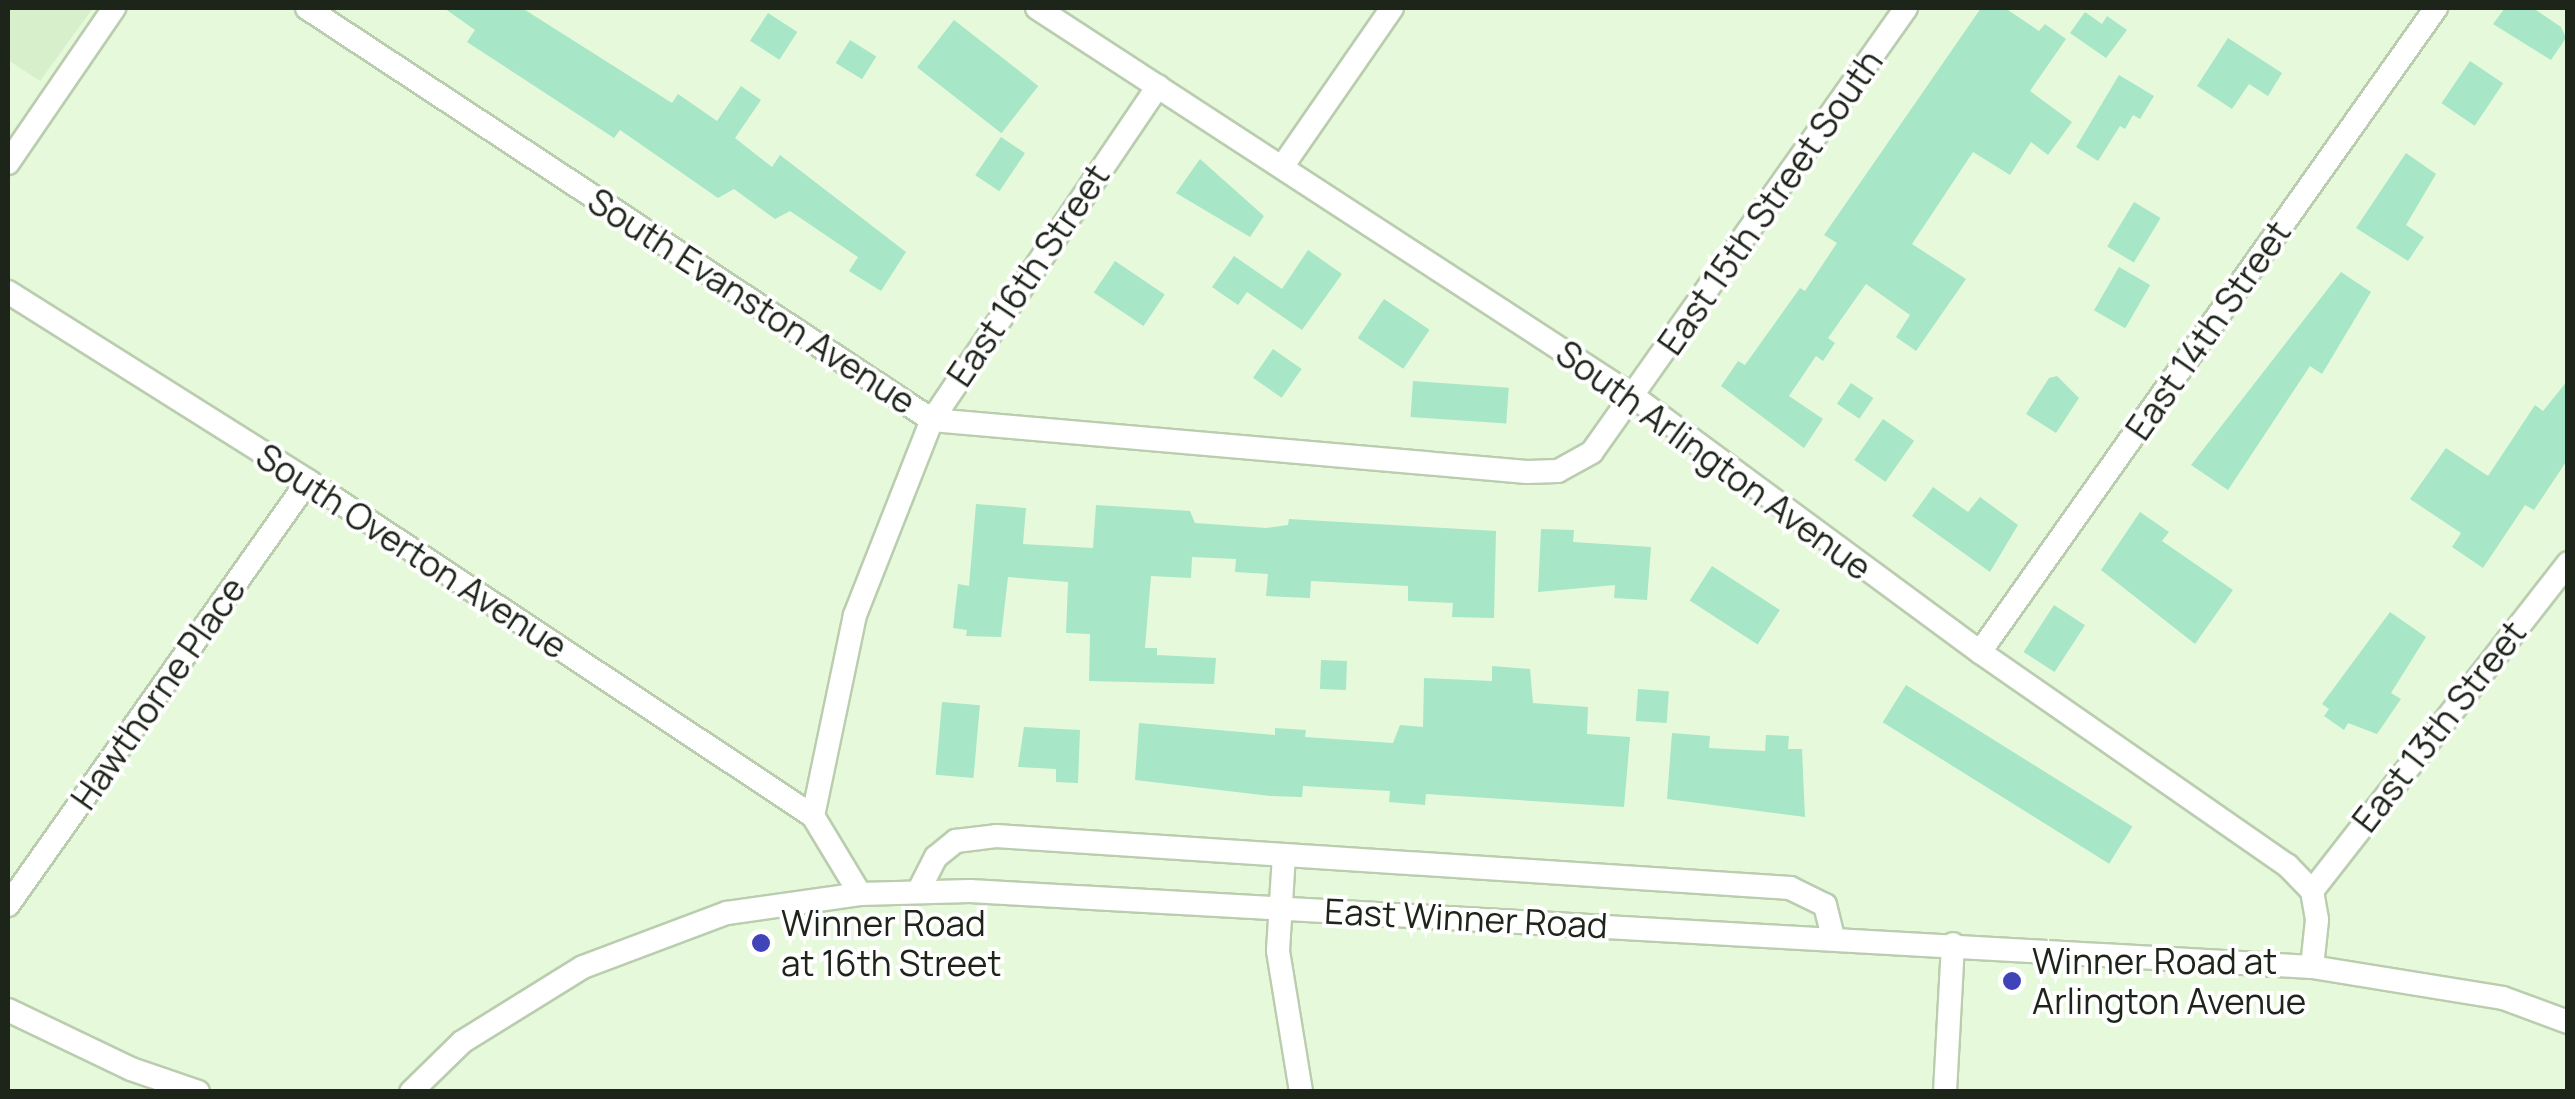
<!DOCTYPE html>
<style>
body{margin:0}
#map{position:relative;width:2575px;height:1099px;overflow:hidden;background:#e6fadb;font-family:Manrope,sans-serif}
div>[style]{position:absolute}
.built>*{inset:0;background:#d7efca}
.building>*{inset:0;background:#a7e6c6;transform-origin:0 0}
.roads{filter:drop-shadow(2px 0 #bacdaf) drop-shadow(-2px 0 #bacdaf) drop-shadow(0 2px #bacdaf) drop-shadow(0 -2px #bacdaf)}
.minor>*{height:22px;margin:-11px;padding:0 11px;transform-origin:11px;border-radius:11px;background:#fff}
.dots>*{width:28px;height:28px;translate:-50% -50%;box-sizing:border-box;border:5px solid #fff;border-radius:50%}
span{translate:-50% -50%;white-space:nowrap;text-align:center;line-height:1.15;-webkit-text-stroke:8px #fff;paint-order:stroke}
.street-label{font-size:35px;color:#1d2419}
.poi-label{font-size:35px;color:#1d2419}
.left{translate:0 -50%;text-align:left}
.frame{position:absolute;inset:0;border:10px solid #1d2419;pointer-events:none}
</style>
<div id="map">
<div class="built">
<i style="clip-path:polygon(8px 8px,93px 8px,40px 81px,8px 60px)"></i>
</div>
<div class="building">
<i style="clip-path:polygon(444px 8px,522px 8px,672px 103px,678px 94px,717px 121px,741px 86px,761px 100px,735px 138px,772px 167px,780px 155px,906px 252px,881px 291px,849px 271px,858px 257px,790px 211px,775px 219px,734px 189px,718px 198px,620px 130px,614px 138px,467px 42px,475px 30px)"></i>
<i style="clip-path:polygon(1981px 8px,2005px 8px,2039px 31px,2045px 24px,2066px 39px,2030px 91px,2072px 122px,2048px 155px,2031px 142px,2010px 175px,1973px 152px,1912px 244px,1966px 279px,1916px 351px,1896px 337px,1910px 315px,1866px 284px,1828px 338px,1835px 343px,1823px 361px,1816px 356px,1789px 396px,1823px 419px,1804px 448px,1721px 386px,1738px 361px,1745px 365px,1800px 288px,1805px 291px,1837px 243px,1824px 235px)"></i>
<i style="clip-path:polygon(2505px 8px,2533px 8px,2561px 27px,2566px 38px,2551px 60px,2493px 24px)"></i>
<i style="clip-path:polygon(2085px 12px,2102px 24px,2107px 16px,2127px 30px,2106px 58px,2070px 33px)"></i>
<i style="left:768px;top:13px;width:35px;height:33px;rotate:33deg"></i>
<i style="left:954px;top:20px;width:107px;height:60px;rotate:38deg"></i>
<i style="clip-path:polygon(2228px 38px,2282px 73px,2268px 96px,2249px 84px,2232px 109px,2197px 86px)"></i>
<i style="left:850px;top:40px;width:31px;height:27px;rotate:32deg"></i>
<i style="left:2470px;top:61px;width:40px;height:51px;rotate:34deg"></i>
<i style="clip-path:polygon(2119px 75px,2154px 96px,2140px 119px,2133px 115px,2125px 129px,2120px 126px,2098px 161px,2076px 147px)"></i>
<i style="left:1001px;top:137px;width:29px;height:46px;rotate:34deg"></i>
<i style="clip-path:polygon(2406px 153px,2436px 174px,2406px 225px,2424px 237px,2408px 261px,2356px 228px)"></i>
<i style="clip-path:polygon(1200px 159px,1264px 216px,1250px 237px,1176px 193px)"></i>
<i style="left:2134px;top:202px;width:31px;height:52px;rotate:31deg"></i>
<i style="clip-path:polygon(1308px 250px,1342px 274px,1302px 330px,1247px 292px,1238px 305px,1212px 287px,1234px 256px,1282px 289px)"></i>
<i style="left:1115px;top:261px;width:60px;height:38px;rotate:34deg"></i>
<i style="left:2119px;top:267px;width:36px;height:50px;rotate:30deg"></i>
<i style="clip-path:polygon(2341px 272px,2371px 292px,2322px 374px,2310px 366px,2228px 490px,2191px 465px)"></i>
<i style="left:1384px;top:299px;width:55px;height:47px;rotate:34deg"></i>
<i style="left:1273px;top:349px;width:35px;height:35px;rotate:35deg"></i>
<i style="clip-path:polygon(2057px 376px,2079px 398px,2056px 433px,2026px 414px,2049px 378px)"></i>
<i style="clip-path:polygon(2568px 380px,2568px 459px,2534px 510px,2525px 505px,2483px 568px,2452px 547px,2461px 533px,2410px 499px,2446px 448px,2488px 476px,2535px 405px,2543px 411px)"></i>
<i style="left:1413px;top:381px;width:96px;height:36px;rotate:4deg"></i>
<i style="left:1851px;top:383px;width:27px;height:25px;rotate:34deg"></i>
<i style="left:1883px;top:419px;width:38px;height:50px;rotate:35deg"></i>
<i style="clip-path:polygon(1933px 487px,1968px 512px,1980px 497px,2018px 525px,1990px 572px,1912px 516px)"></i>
<i style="clip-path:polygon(976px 504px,1026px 508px,1023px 544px,1093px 548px,1096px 505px,1190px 511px,1195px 523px,1266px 528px,1288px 525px,1289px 519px,1496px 531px,1494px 618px,1452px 617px,1453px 603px,1408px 601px,1408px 586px,1311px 581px,1310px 598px,1266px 596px,1268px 574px,1235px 572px,1236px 559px,1192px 557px,1191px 578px,1151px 576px,1145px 648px,1157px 648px,1157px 655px,1216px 658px,1214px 684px,1089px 681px,1090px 634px,1066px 633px,1068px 582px,1008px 577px,1001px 637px,966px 636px,967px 630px,953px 628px,958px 584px,969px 586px)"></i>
<i style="clip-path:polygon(2140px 512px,2169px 532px,2162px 541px,2233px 590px,2195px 644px,2101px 570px)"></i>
<i style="clip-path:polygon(1541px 529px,1574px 530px,1573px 542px,1651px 547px,1647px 600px,1614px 598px,1615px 585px,1538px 592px)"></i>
<i style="left:1712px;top:566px;width:81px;height:41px;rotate:33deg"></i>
<i style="left:2054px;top:605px;width:37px;height:56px;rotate:33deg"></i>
<i style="clip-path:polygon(2390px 612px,2426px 637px,2391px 693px,2401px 699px,2377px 734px,2348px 723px,2344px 730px,2324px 716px,2329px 709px,2322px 704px)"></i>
<i style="left:1321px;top:660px;width:26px;height:29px;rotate:2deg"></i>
<i style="clip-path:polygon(1492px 666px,1530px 669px,1533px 703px,1588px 707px,1587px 734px,1630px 737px,1624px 807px,1426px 794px,1425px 805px,1389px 802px,1390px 791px,1303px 786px,1302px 797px,1270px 796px,1135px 780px,1139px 723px,1275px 735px,1275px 728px,1306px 730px,1305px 737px,1393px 743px,1400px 725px,1423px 727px,1424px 678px,1492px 681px)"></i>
<i style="left:1906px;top:685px;width:267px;height:44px;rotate:32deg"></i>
<i style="left:1638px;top:689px;width:31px;height:32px;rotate:4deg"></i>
<i style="left:942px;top:702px;width:38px;height:73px;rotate:5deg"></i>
<i style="clip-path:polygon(1024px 727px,1080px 730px,1078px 783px,1056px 782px,1056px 769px,1018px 767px)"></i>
<i style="clip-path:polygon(1672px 733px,1710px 736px,1709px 748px,1765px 751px,1766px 735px,1789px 736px,1788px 749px,1802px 749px,1805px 817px,1667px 799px)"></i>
</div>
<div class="roads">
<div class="minor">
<i style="left:307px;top:8px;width:749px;rotate:33.39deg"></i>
<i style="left:932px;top:420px;width:597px;rotate:4.99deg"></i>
<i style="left:1527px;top:472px;width:31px;rotate:-2deg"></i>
<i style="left:1558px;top:471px;width:39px;rotate:-29deg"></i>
<i style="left:1592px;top:452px;width:544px;rotate:-54.73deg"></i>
<i style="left:1037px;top:8px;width:713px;rotate:33.09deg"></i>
<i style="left:1634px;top:397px;width:430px;rotate:36.4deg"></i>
<i style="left:1980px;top:652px;width:374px;rotate:34.8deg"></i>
<i style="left:2287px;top:865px;width:36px;rotate:46deg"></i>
<i style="left:2312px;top:891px;width:29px;rotate:80deg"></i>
<i style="left:2317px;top:920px;width:47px;rotate:96.1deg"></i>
<i style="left:8px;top:163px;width:188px;rotate:-55.6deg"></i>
<i style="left:1282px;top:167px;width:193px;rotate:-55.3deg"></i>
<i style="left:8px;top:292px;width:355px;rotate:32.2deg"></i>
<i style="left:308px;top:481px;width:606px;rotate:33.56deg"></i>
<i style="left:813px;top:816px;width:91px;rotate:58.9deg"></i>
<i style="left:1980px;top:652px;width:789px;rotate:-54.7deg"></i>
<i style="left:813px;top:816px;width:205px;rotate:-78.2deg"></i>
<i style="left:855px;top:615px;width:210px;rotate:-68.5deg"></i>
<i style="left:932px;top:420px;width:403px;rotate:-55.9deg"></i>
<i style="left:1284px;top:855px;width:96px;rotate:93.6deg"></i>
<i style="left:1278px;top:951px;width:143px;rotate:80.7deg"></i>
<i style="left:2312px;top:891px;width:416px;rotate:-52deg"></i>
<i style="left:918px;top:892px;width:39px;rotate:-63deg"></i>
<i style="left:936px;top:857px;width:26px;rotate:-39deg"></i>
<i style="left:956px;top:841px;width:40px;rotate:-7.1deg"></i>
<i style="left:996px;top:836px;width:796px;rotate:3.75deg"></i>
<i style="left:1790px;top:888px;width:39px;rotate:26deg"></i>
<i style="left:1825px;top:905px;width:34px;rotate:76deg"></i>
<i style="left:8px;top:905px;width:519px;rotate:-54.72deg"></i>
<i style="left:8px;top:1010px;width:136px;rotate:25.6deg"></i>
<i style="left:131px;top:1069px;width:71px;rotate:18.9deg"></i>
<i style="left:411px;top:1092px;width:71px;rotate:-44.4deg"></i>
<i style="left:462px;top:1042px;width:142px;rotate:-31.8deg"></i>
<i style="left:583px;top:967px;width:154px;rotate:-20.6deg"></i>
<i style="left:727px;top:913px;width:134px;rotate:-8.1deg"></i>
<i style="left:860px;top:894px;width:110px;rotate:-1.6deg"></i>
<i style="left:970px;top:891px;width:1344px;rotate:3.24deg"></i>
<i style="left:2312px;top:967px;width:193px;rotate:9.2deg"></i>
<i style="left:2503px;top:998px;width:69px;rotate:20.3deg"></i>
<i style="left:1945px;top:1092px;width:148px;rotate:-86.9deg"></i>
</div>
</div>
<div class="dots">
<i style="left:761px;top:943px;background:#4143b8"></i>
<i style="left:2012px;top:981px;background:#4143b8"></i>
</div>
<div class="street-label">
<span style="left:1770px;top:202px;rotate:-55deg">East 15th Street South</span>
<span style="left:1028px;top:275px;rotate:-56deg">East 16th Street</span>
<span style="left:752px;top:301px;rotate:33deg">South Evanston Avenue</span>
<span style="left:2208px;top:330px;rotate:-55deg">East 14th Street</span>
<span style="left:1714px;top:460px;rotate:36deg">South Arlington Avenue</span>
<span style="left:412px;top:551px;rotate:33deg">South Overton Avenue</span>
<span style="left:158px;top:693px;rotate:-55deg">Hawthorne Place</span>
<span style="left:2439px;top:726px;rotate:-52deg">East 13th Street</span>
<span style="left:1466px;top:918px;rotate:3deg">East Winner Road</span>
</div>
<div class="poi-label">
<span class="left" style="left:781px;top:943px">Winner Road<br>at 16th Street</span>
<span class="left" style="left:2032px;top:981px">Winner Road at<br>Arlington Avenue</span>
</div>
<div class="frame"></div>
</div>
